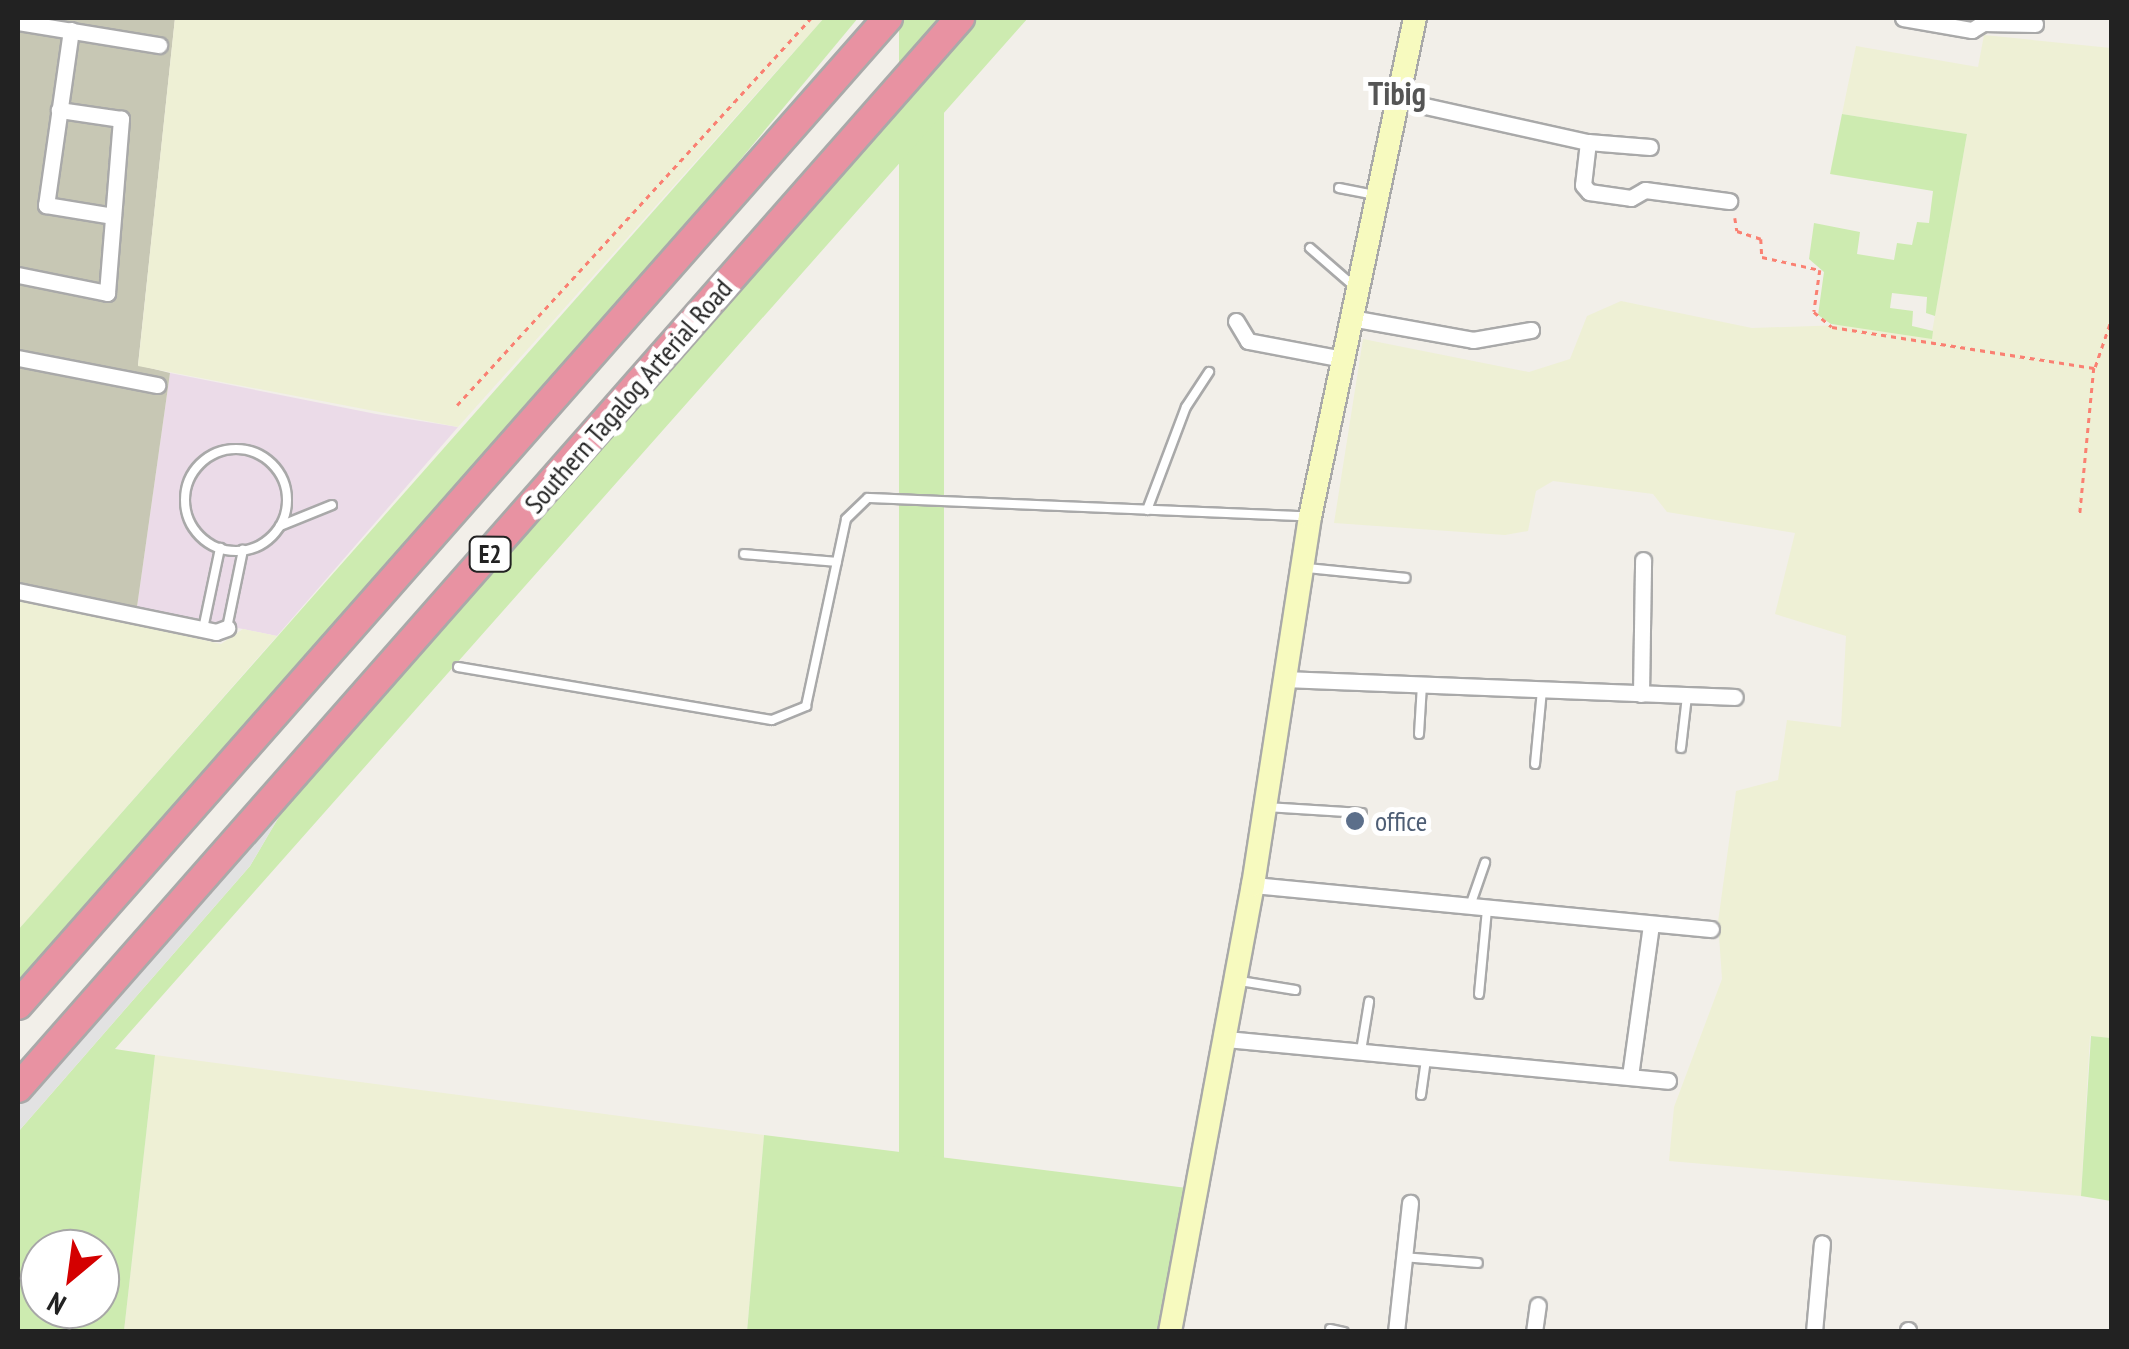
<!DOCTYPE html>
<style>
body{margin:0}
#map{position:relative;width:2129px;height:1349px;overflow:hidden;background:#f2efe9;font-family:"PT Sans Narrow",sans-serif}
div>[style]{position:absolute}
.industrial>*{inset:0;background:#ebdbe8}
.construction>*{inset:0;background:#c7c7b4}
.farmland>*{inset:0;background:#eef0d5}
.grass>*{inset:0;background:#cdebb0;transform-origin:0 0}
.parking>*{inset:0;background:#e2e2e2}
.path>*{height:2.5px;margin-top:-1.25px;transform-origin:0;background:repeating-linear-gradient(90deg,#fa8072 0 5px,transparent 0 10px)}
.roads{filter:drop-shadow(2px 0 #a9a9a9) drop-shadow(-2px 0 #a9a9a9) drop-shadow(0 2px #a9a9a9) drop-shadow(0 -2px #a9a9a9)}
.lane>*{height:8px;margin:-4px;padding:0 4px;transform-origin:4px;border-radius:4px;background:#fff}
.lane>.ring{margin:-4px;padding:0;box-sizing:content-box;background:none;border:8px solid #fff;border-radius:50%}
.street>*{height:15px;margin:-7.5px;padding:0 7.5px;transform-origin:7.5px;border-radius:7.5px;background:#fff}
.secondary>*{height:22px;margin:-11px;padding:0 11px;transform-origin:11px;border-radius:11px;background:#f7fabf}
.highway>*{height:28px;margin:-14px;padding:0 14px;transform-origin:14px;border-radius:14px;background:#e892a2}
.dots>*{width:28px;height:28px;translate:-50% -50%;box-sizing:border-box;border:5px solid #fff;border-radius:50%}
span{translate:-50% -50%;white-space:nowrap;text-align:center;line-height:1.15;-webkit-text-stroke:10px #fff;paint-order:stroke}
.shield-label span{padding:2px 8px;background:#fff;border:2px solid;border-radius:8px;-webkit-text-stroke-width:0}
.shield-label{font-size:25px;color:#222;font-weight:700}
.street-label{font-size:28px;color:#222}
.service-label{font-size:28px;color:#4e5e75}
.left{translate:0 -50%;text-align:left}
.quarter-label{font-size:32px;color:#555;font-weight:700}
.frame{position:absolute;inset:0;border:20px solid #222;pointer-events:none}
.north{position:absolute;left:20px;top:1229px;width:100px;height:100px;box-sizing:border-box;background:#fff;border:2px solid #a7a7a7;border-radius:50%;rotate:209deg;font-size:28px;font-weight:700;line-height:40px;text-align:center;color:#222}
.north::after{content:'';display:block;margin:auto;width:35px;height:45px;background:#d40000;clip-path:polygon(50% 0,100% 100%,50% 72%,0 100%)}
</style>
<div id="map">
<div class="industrial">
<i style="clip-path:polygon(170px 373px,376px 414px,458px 427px,277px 636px,137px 607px)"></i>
</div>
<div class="construction">
<i style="clip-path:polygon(18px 18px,175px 18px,138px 365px,170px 373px,137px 607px,18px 583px)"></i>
</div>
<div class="farmland">
<i style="clip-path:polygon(175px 18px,824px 18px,458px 427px,138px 366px)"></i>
<i style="clip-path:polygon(1984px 35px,2111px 48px,2112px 1038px,2090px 1036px,2081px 1196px,1669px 1161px,1674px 1107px,1722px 979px,1718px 922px,1736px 791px,1778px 780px,1787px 720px,1841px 727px,1846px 636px,1775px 614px,1795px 533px,1667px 512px,1653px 494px,1553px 481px,1536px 491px,1528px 531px,1505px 535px,1334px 523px,1363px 339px,1529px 372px,1570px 359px,1587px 316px,1621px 301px,1752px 328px,1843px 325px,1931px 338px,1967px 134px,1842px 114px,1856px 46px,1978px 67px)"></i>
<i style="clip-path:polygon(18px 598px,221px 644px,243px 629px,277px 636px,18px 930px)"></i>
<i style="clip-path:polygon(155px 1055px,764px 1135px,747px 1331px,124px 1332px)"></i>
</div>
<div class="grass">
<i style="clip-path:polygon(824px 18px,858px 18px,677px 236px,18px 983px,18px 930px)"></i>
<i style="left:899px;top:18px;width:45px;height:1333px"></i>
<i style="clip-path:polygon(evenodd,974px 18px,1028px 18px,115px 1049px,155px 1055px,124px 1331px,18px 1332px,18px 1132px,250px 866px,297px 786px,974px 18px,40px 1249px,100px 1249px,100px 1309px,40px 1309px,40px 1249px)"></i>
<i style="clip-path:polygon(1842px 114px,1967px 134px,1935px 316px,1926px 313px,1927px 297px,1892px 293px,1890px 308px,1913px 311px,1912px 326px,1933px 331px,1932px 339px,1831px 324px,1818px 315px,1824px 272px,1809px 259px,1814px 223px,1860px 232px,1857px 254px,1894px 260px,1897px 243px,1912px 245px,1917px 222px,1929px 223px,1933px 191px,1830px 174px)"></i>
<i style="clip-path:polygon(2091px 1036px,2111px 1038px,2111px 1201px,2081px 1196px)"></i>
<i style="clip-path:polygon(764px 1135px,1187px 1188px,1164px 1331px,747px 1332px)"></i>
</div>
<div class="parking">
<i style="clip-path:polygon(297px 786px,250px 866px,18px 1132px,18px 1102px)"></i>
</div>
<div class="path">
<i style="left:1735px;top:218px;width:13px;rotate:81deg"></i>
<i style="left:1737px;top:231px;width:25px;rotate:18deg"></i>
<i style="left:1761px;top:239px;width:18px;rotate:87deg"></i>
<i style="left:1762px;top:257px;width:59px;rotate:12.6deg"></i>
<i style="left:1820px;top:270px;width:42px;rotate:98.1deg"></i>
<i style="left:1814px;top:312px;width:23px;rotate:40deg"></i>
<i style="left:1832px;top:327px;width:265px;rotate:8.9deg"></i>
<i style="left:2094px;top:368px;width:146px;rotate:95.5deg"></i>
<i style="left:2095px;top:367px;width:53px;rotate:-71.2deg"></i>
<i style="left:457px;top:405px;width:524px;rotate:-47.55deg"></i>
</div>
<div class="roads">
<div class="lane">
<i style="left:1339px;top:188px;width:36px;rotate:11deg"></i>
<i style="left:1310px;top:248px;width:61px;rotate:41deg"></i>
<i class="ring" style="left:185px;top:449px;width:94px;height:94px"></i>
<i style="left:1147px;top:510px;width:110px;rotate:-69.3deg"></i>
<i style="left:1186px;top:407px;width:42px;rotate:-56.7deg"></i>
<i style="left:280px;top:526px;width:56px;rotate:-22deg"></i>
<i style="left:744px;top:554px;width:93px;rotate:4.9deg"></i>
<i style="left:1306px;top:568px;width:100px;rotate:5.7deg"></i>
<i style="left:227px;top:628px;width:80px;rotate:-78.4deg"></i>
<i style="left:203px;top:629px;width:83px;rotate:-78.1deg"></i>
<i style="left:458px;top:667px;width:318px;rotate:9.6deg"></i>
<i style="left:772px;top:720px;width:37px;rotate:-22deg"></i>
<i style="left:806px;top:706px;width:191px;rotate:-77.9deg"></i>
<i style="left:846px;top:519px;width:30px;rotate:-44deg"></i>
<i style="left:868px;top:498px;width:438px;rotate:2.4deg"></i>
<i style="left:1419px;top:734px;width:49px;rotate:-86.5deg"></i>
<i style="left:1681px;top:748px;width:52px;rotate:-83.4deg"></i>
<i style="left:1535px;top:764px;width:74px;rotate:-84.6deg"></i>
<i style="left:1266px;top:807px;width:96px;rotate:3.6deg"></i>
<i style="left:1470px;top:906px;width:46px;rotate:-70.8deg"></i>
<i style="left:1240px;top:981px;width:56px;rotate:9.3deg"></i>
<i style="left:1479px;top:994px;width:85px;rotate:-84.6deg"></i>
<i style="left:1361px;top:1051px;width:50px;rotate:-80.7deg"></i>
<i style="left:1421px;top:1095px;width:35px;rotate:-82deg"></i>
<i style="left:1403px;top:1257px;width:75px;rotate:4.6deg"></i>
<i style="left:1330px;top:1329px;width:14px;rotate:12deg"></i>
</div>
<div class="street">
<i style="left:1903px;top:18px;width:70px;rotate:9.9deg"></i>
<i style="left:1972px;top:30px;width:13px;rotate:-32deg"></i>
<i style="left:1983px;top:23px;width:52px;rotate:1.1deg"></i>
<i style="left:18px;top:22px;width:143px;rotate:9.3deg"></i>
<i style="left:71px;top:30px;width:177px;rotate:98.1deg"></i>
<i style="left:46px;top:205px;width:68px;rotate:9.3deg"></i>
<i style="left:1398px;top:100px;width:195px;rotate:12.5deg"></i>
<i style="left:1588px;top:142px;width:43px;rotate:96.6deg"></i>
<i style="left:1583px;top:185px;width:9px;rotate:49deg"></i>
<i style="left:1589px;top:192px;width:42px;rotate:8.1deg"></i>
<i style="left:1631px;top:198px;width:16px;rotate:-30deg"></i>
<i style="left:1645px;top:190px;width:85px;rotate:7.5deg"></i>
<i style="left:1588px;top:142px;width:62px;rotate:4.6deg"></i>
<i style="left:18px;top:275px;width:91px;rotate:11.4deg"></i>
<i style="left:107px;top:293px;width:175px;rotate:-85.4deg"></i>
<i style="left:121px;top:119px;width:63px;rotate:-171.7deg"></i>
<i style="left:1351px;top:318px;width:124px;rotate:10.2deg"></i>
<i style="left:1473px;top:340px;width:59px;rotate:-9.8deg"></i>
<i style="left:1236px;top:321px;width:23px;rotate:59deg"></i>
<i style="left:1248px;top:341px;width:96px;rotate:10.8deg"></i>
<i style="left:18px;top:358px;width:142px;rotate:11deg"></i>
<i style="left:18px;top:591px;width:202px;rotate:11.7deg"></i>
<i style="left:216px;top:632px;width:12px;rotate:-20deg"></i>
<i style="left:1285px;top:679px;width:450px;rotate:2.3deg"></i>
<i style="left:1641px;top:694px;width:134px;rotate:-89.1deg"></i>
<i style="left:1253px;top:885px;width:460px;rotate:5.5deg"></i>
<i style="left:1226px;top:1039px;width:444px;rotate:5.4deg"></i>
<i style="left:1630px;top:1076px;width:153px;rotate:-82.1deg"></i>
<i style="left:1396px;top:1332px;width:130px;rotate:-83.8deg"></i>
<i style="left:1534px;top:1332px;width:27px;rotate:-82deg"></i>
<i style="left:1814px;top:1332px;width:89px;rotate:-84.9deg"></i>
<i style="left:1908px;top:1332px;width:2px;rotate:-90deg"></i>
</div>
<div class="secondary">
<i style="left:1170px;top:1332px;width:455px;rotate:-79.5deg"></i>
<i style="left:1253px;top:885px;width:372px;rotate:-81.2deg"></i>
<i style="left:1310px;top:517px;width:510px;rotate:-78.12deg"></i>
</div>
<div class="highway">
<i style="left:18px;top:1005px;width:1316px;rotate:-48.61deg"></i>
<i style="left:18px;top:1088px;width:1426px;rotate:-48.64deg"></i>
</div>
</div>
<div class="dots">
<i style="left:1355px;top:821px;background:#5c6f8a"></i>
</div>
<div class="shield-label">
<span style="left:490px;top:554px">E2</span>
</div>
<div class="street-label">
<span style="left:628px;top:396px;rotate:-49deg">Southern Tagalog Arterial Road</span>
</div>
<div class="service-label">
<span class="left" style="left:1375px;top:821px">office</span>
</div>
<div class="quarter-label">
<span style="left:1397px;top:93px">Tibig</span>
</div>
<div class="frame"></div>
<div class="north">N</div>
</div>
